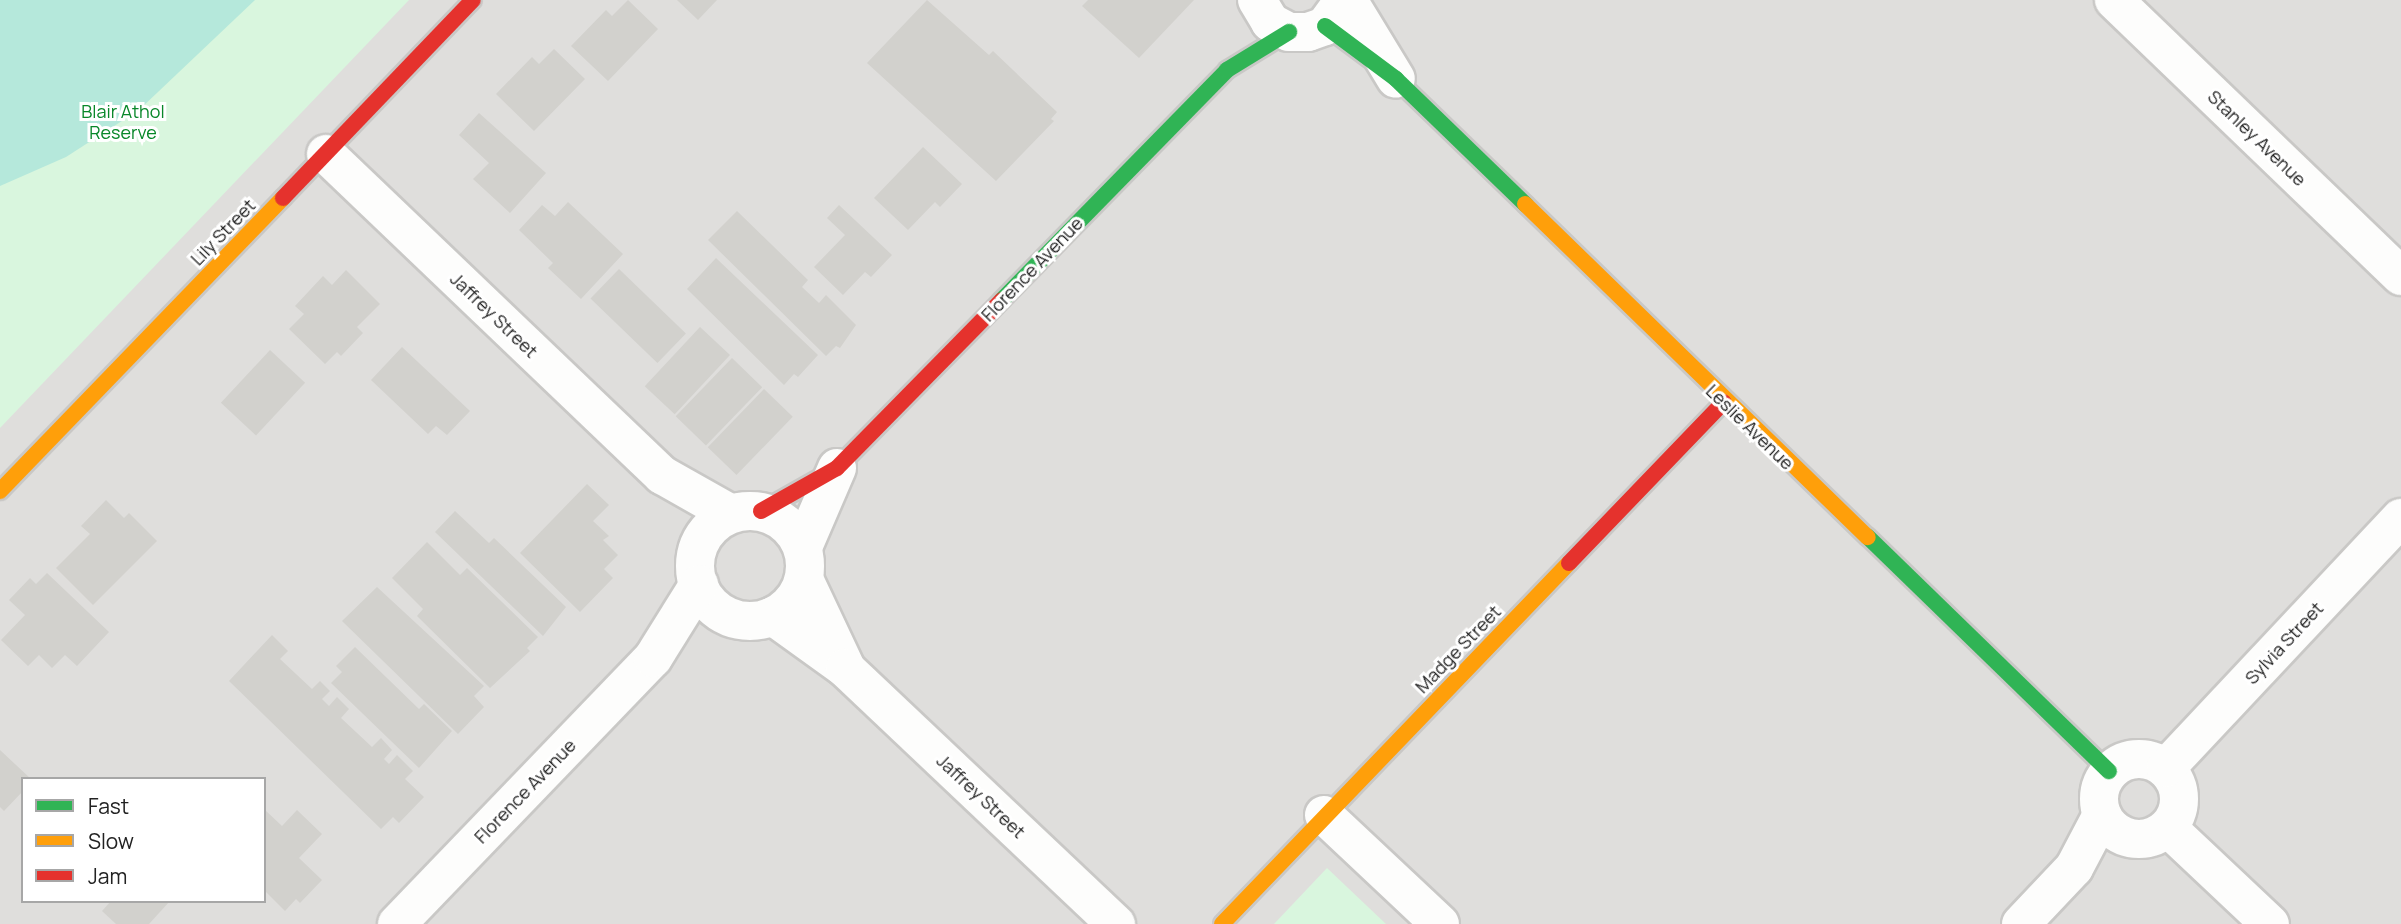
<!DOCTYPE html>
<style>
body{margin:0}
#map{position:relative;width:2401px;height:924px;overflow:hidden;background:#f0efea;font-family:Manrope,sans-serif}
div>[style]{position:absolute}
.residential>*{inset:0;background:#dfdedc}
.park>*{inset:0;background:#d9f6de}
.pitch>*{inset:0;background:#b5e8db}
.building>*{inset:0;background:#d2d1cd;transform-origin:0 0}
.roads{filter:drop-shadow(2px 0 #c9c8c6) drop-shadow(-2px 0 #c9c8c6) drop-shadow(0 2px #c9c8c6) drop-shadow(0 -2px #c9c8c6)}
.street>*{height:38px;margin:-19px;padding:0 19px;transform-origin:19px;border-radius:19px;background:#fdfdfc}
.street>.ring{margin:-19px;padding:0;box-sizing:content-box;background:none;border:38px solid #fdfdfc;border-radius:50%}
.fast>*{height:16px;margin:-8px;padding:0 8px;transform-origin:8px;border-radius:8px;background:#30b455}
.slow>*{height:16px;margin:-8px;padding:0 8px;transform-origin:8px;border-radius:8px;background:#ff9f0a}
.jam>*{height:16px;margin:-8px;padding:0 8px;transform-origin:8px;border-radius:8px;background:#e5322d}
span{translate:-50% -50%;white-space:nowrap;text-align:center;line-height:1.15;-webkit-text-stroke:6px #fff;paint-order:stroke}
.park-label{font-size:18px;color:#088729}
.street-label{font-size:18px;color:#222}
.legend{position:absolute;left:21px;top:777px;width:245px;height:126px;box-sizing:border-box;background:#fff;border:2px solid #a7a7a7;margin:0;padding:9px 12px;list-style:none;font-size:21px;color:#222}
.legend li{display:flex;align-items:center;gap:14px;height:35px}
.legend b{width:35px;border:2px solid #a7a7a7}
</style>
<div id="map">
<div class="residential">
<i style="clip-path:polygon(evenodd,0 0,2401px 0,2401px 924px,0 924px,0 0,23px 779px,264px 779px,264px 901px,23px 901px,23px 779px)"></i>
</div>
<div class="park">
<i style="clip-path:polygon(0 0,409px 0,0 428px)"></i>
<i style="clip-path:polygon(1327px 868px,1386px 924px,1274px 924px)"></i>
</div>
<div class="pitch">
<i style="clip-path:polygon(0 0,255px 0,139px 110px,66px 157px,0 186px)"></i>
</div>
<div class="building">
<i style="clip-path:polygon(628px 0,658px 29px,608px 81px,571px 46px,606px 10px,612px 16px)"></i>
<i style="clip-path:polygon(677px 0,717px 0,698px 20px)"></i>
<i style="clip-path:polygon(927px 0,989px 55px,993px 51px,1057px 112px,1051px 119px,1054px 121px,996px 181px,867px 63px)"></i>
<i style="clip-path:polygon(1088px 0,1194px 0,1139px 58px,1082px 6px)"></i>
<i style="clip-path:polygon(554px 49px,585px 79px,534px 131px,496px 94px,532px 57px,539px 64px)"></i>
<i style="clip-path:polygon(479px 113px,546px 173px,510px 213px,473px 179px,489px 163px,459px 135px)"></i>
<i style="clip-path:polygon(923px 147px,962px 184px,940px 207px,935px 202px,908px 230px,874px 198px)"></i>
<i style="clip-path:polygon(568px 202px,623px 254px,581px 299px,548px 268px,553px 263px,519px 230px,542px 205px,555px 216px)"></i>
<i style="clip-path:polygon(839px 205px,892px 255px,871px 277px,865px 272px,843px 295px,814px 267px,845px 235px,827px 218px)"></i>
<i style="clip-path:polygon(737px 211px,808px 280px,802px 287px,819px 303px,826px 295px,856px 325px,840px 348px,836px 346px,826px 356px,708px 240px)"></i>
<i style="clip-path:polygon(716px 258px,818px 355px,798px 377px,794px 374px,784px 385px,687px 289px)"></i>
<i style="left:619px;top:269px;width:93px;height:41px;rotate:44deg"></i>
<i style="clip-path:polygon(346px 270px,380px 304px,357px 327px,363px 333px,341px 356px,337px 352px,325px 364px,289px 329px,304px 314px,295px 306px,323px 276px,332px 285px)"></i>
<i style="left:700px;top:327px;width:41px;height:81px;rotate:43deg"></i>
<i style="clip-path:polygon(402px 347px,470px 411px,447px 435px,436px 426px,428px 434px,371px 380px)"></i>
<i style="left:270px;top:350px;width:48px;height:72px;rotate:43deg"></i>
<i style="left:732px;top:358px;width:42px;height:81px;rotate:44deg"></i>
<i style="left:764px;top:389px;width:40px;height:81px;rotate:44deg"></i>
<i style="clip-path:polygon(587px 484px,609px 505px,593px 521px,609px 536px,603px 540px,618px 555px,604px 569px,613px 578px,580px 612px,520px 553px)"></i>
<i style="clip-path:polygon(106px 500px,124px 518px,129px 513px,157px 541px,93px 605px,56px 568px,90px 534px,81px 526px)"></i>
<i style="clip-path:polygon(455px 511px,489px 543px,494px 538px,566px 607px,543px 636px,435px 532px)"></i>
<i style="clip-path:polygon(427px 542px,460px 575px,467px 568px,538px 637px,527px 648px,530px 651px,490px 688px,417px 616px,423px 609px,392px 578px)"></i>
<i style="clip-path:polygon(47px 573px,109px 632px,77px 666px,65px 655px,52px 668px,39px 655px,28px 666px,1px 640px,25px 615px,9px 600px,30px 578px,36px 584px)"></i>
<i style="clip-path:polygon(377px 587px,484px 686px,474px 696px,484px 707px,458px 734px,342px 621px)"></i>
<i style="clip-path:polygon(272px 635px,288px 651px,280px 659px,312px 689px,320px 681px,330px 691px,322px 699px,329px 706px,337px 697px,349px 709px,341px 718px,372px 747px,381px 738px,392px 750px,384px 759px,389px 764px,397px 755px,413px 771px,405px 779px,424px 797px,399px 823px,393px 817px,381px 829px,229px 681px)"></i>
<i style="clip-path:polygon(355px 647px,419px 709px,424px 704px,452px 731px,419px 768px,331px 683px,342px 672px,336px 666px)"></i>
<i style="clip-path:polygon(0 750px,31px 779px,23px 779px,23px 791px,4px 811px,0 807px)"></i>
<i style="clip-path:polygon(264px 809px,282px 826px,297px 810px,322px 834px,299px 858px,322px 880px,300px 903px,296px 899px,285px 911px,264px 890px)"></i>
<i style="clip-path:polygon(111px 901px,170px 901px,149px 924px,116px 924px,102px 911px)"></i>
</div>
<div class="roads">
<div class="street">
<i style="left:1257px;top:0;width:26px;rotate:59deg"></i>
<i style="left:1270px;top:22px;width:21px;rotate:28deg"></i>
<i style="left:1289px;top:32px;width:19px"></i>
<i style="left:1308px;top:32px;width:18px;rotate:-19deg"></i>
<i style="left:1325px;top:26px;width:32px;rotate:-54deg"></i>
<i style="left:1348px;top:0;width:92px;rotate:58.7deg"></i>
<i style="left:2114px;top:0;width:398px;rotate:43.9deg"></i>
<i style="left:326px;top:154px;width:465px;rotate:43.7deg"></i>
<i style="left:662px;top:475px;width:79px;rotate:29.5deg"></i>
<i class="ring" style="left:695px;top:511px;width:72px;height:72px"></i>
<i style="left:803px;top:547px;width:86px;rotate:-66.7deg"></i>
<i style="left:804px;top:579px;width:96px;rotate:64.8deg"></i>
<i style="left:773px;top:616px;width:89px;rotate:35.8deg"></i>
<i style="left:845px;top:668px;width:373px;rotate:43.4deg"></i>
<i class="ring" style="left:2099px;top:759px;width:42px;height:42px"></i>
<i style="left:2166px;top:768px;width:343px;rotate:-46.8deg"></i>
<i style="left:1324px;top:815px;width:159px;rotate:43.2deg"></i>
<i style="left:2168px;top:828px;width:140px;rotate:43.3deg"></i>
<i style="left:397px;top:924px;width:369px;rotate:-46.1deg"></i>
<i style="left:653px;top:658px;width:87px;rotate:-58.1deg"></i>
<i style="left:2021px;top:924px;width:77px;rotate:-46.6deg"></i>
<i style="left:2074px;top:868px;width:60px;rotate:-62.2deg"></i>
</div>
<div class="fast">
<i style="left:1325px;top:26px;width:89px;rotate:36.7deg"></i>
<i style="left:1396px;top:79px;width:180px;rotate:44.1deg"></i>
<i style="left:1002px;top:300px;width:322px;rotate:-45.6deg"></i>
<i style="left:1227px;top:70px;width:73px;rotate:-31.5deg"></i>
<i style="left:1868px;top:537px;width:336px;rotate:44.2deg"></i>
</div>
<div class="slow">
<i style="left:1525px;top:204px;width:478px;rotate:44.2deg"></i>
<i style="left:0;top:491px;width:407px;rotate:-46deg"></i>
<i style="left:1222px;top:924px;width:501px;rotate:-46.13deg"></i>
</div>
<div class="jam">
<i style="left:283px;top:198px;width:274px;rotate:-46.2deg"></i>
<i style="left:761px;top:511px;width:87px;rotate:-29.5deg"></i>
<i style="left:837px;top:468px;width:235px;rotate:-45.5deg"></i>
<i style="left:1569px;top:563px;width:223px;rotate:-46.1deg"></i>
</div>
</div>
<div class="park-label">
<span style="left:123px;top:122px">Blair Athol<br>Reserve</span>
</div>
<div class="street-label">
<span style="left:2257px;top:138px;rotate:44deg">Stanley Avenue</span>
<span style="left:223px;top:232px;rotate:-46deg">Lily Street</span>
<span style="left:1032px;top:269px;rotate:-46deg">Florence Avenue</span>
<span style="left:494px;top:315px;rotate:44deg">Jaffrey Street</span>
<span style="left:1750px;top:427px;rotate:44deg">Leslie Avenue</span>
<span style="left:2284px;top:643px;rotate:-47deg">Sylvia Street</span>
<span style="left:1458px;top:649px;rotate:-46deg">Madge Street</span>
<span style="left:525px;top:791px;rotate:-46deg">Florence Avenue</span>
<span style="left:981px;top:796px;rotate:43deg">Jaffrey Street</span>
</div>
<ul class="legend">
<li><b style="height:9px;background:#30b455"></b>Fast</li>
<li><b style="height:9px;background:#ff9f0a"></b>Slow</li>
<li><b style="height:9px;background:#e5322d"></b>Jam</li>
</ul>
</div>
